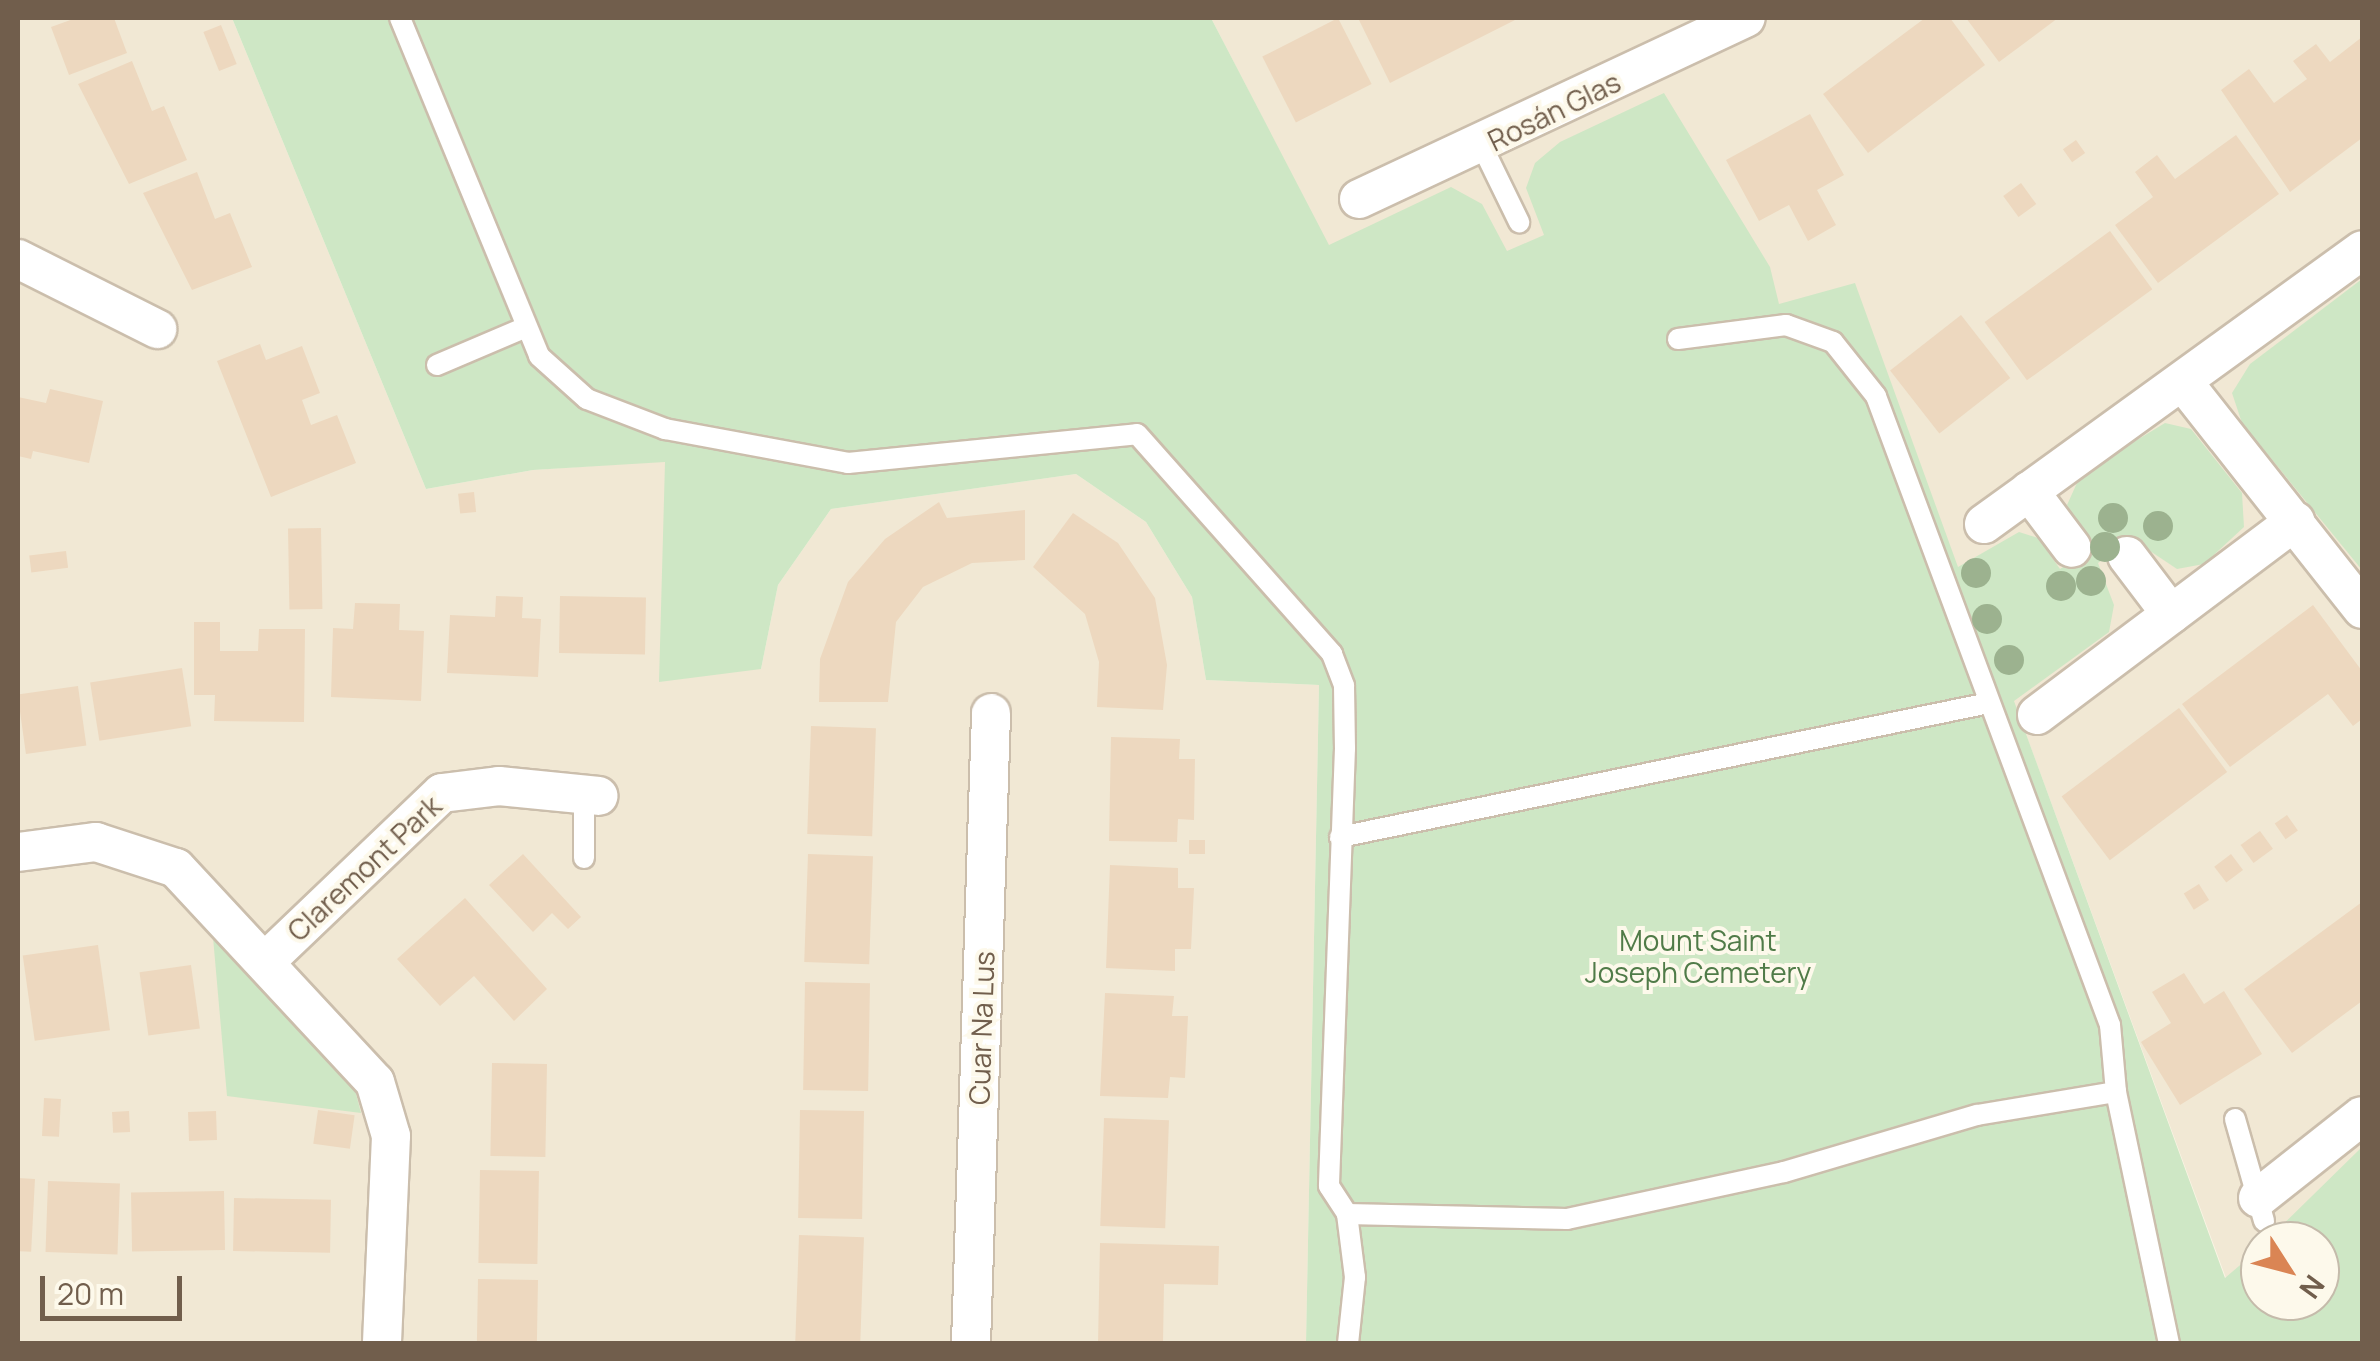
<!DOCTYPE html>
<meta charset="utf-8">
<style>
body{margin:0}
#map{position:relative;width:2380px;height:1361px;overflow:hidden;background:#faf5e5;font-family:Manrope,sans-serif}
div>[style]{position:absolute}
.residential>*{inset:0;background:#f1e8d4}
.green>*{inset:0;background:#cee7c5}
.building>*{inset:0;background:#edd8bf;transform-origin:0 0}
.roads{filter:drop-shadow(2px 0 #cbbeac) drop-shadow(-2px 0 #cbbeac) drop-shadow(0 2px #cbbeac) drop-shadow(0 -2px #cbbeac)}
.lane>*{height:20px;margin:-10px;padding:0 10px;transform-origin:10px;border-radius:10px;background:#fff}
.street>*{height:38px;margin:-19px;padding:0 19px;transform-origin:19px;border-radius:19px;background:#fff}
.trees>*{width:30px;height:30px;margin:-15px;border-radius:50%;background:#9cb28f}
span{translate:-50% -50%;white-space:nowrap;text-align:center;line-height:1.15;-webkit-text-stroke:8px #fdf9eb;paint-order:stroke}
.street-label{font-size:28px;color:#715e4c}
.park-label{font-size:28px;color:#507b48}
.frame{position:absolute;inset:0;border:20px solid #715e4c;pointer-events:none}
.north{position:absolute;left:2240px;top:1221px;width:100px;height:100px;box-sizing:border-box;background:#fdf9eb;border:2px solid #c5bbab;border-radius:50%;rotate:126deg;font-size:28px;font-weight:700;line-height:40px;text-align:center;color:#715e4c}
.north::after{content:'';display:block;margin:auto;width:35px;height:45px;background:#da8554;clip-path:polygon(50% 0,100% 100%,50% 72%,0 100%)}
.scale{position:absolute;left:40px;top:1276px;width:142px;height:45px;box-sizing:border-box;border:5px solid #715e4c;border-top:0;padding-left:12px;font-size:30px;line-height:35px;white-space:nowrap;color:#715e4c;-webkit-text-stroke:8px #fdf9eb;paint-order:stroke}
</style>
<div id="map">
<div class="residential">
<i style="clip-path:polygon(18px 18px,232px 18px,426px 489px,533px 470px,665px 461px,761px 669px,778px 585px,831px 509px,1076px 474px,1146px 522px,1192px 597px,1206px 680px,1319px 685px,1306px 1343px,18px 1343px)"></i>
<i style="clip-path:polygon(evenodd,1211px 18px,2362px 18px,2362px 1343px,2236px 1343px,2226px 1278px,2020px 718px,1779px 304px,1328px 245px,1211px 18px,2260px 1241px,2320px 1241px,2320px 1301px,2260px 1301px,2260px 1241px)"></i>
</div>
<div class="green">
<i style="clip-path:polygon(232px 18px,1211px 18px,1329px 245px,1451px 187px,1482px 204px,1507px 251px,1544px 235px,1526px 188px,1535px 163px,1560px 142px,1664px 93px,1770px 267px,1779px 304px,1855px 283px,1958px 567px,2019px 532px,2038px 538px,2060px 569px,2091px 550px,2067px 505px,2081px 474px,2165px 423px,2191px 429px,2242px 493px,2244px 527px,2204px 564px,2177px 569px,2132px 539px,2098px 563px,2114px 605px,2109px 632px,2014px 701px,2225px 1278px,2260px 1248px,2260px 1301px,2320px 1301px,2320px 1241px,2266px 1241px,2362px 1147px,2362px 1343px,1306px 1343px,1319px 685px,1206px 680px,1192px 597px,1146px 522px,1076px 474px,831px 509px,778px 585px,761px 669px,659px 682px,665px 462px,533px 470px,426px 489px)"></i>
<i style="clip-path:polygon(2362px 279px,2362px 570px,2242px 423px,2232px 393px,2250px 364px)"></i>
<i style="clip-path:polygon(212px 926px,353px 1082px,361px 1113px,227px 1096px)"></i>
</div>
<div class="building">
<i style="clip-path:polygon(76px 18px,114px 18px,127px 53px,69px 75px,51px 27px)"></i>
<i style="left:1338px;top:18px;width:74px;height:85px;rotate:63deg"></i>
<i style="clip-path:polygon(1358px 18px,1519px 18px,1390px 83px)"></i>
<i style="clip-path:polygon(1925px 18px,1950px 18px,1985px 65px,1868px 153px,1823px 94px)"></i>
<i style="clip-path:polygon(1966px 18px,2058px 18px,1999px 62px)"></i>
<i style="left:221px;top:25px;width:42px;height:19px;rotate:68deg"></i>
<i style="clip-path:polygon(2362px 37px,2362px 138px,2290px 192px,2221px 90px,2249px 69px,2274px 103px,2307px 79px,2293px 61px,2316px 44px,2330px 62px)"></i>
<i style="clip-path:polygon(132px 61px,152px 111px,164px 106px,187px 160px,129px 184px,78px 84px)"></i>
<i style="clip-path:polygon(1810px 114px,1844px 175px,1817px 190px,1836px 225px,1808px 241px,1789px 205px,1759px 221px,1726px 160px)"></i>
<i style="clip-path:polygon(2236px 135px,2279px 194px,2158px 283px,2115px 225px,2153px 197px,2135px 172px,2157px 155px,2175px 179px)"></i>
<i style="left:2076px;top:140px;width:16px;height:16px;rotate:55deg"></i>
<i style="clip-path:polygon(197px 172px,215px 219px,230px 213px,252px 267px,192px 290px,143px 193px)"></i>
<i style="left:2021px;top:183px;width:26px;height:22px;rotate:54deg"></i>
<i style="left:2110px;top:231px;width:72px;height:155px;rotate:54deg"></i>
<i style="left:1961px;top:315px;width:80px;height:90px;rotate:52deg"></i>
<i style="clip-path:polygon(260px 344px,266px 360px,302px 346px,320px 393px,302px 400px,311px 425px,337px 415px,356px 463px,271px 497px,217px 361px)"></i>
<i style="clip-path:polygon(50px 389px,103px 401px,89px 463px,33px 451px,31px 459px,18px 456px,18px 397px,46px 403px)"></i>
<i style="left:474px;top:492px;width:20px;height:16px;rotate:84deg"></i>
<i style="clip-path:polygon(939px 502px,947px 518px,1025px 510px,1025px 560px,972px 563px,923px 587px,896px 622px,888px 702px,819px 702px,820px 659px,848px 582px,885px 539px)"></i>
<i style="clip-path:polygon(1073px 513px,1118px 543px,1155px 598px,1167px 665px,1163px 710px,1097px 707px,1099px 662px,1085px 614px,1033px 567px)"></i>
<i style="left:321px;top:528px;width:81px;height:33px;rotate:89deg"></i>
<i style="left:66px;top:551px;width:17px;height:37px;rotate:83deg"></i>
<i style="clip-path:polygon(496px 596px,523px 597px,522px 618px,541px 619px,538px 677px,447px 673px,450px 615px,495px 617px)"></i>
<i style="left:560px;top:596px;width:86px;height:57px;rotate:1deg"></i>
<i style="clip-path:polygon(355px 603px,400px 604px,399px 630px,424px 631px,421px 701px,331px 697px,333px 628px,353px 629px)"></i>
<i style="clip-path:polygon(2313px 605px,2362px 671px,2362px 719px,2353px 726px,2328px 694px,2230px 767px,2182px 704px)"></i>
<i style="clip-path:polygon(194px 622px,220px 622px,220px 651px,258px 651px,259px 629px,305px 629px,304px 722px,214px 721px,215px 695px,194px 695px)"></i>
<i style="left:182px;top:668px;width:59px;height:93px;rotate:81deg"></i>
<i style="left:78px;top:686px;width:60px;height:61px;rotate:82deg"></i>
<i style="left:2179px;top:708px;width:80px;height:147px;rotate:53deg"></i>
<i style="left:811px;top:726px;width:65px;height:108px;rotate:2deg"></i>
<i style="clip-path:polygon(1111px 737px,1180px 739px,1179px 759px,1195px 759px,1194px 820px,1178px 819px,1177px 842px,1109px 841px)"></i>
<i style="left:2287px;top:815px;width:19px;height:15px;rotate:55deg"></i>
<i style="left:2260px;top:831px;width:22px;height:24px;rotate:54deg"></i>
<i style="left:1189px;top:840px;width:16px;height:14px"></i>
<i style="clip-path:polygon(523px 854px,581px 917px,568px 929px,552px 913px,533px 932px,489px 885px)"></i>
<i style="left:808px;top:854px;width:65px;height:108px;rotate:2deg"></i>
<i style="left:2231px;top:854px;width:20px;height:21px;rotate:53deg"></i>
<i style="clip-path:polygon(1110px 865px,1178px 868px,1178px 888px,1194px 888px,1191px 949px,1175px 949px,1175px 971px,1106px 968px)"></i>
<i style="left:2199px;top:884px;width:19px;height:18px;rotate:58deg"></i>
<i style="clip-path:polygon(465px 898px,547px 989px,514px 1021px,474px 976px,440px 1006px,397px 959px)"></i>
<i style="clip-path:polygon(2362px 902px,2362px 1001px,2292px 1053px,2244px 989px)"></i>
<i style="left:98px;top:945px;width:86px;height:76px;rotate:82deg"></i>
<i style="left:191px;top:965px;width:64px;height:52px;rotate:82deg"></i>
<i style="clip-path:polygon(2184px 973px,2204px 1004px,2224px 991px,2262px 1054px,2180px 1105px,2141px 1042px,2171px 1023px,2152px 992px)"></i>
<i style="left:805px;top:982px;width:65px;height:108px;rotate:1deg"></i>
<i style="clip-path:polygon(1105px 993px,1174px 996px,1172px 1016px,1188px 1016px,1185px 1078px,1170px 1077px,1168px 1098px,1100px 1096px)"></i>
<i style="left:492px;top:1063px;width:55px;height:93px;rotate:1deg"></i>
<i style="left:44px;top:1098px;width:17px;height:38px;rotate:3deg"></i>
<i style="left:318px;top:1110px;width:37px;height:34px;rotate:8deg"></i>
<i style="left:800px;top:1110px;width:64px;height:108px;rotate:1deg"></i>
<i style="left:129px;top:1111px;width:21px;height:17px;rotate:87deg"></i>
<i style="left:216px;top:1111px;width:29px;height:28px;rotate:88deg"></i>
<i style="left:1104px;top:1118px;width:65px;height:108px;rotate:2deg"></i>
<i style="left:480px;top:1170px;width:59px;height:93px;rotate:1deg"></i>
<i style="left:18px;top:1178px;width:17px;height:73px;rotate:3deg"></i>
<i style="left:48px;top:1181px;width:72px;height:71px;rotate:2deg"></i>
<i style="left:224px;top:1191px;width:59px;height:93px;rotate:89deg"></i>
<i style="left:234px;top:1198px;width:97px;height:53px;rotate:1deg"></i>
<i style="left:799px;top:1235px;width:65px;height:108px;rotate:2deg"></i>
<i style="clip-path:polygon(1100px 1243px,1219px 1246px,1218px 1285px,1164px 1284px,1163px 1344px,1098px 1344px)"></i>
<i style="left:478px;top:1279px;width:60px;height:65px;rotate:1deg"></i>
</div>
<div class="roads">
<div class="lane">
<i style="left:400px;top:18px;width:365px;rotate:67.6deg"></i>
<i style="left:539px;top:356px;width:64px;rotate:41.9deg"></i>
<i style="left:587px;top:399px;width:84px;rotate:21deg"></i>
<i style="left:665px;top:429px;width:186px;rotate:10.5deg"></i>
<i style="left:848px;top:463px;width:290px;rotate:-5.7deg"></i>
<i style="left:1137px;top:434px;width:294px;rotate:48.4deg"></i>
<i style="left:1332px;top:654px;width:34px;rotate:69deg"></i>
<i style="left:1344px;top:686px;width:62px;rotate:89.1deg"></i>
<i style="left:1345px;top:748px;width:438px;rotate:92.1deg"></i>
<i style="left:1329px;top:1186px;width:33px;rotate:57deg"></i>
<i style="left:1347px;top:1214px;width:220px;rotate:1.3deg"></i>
<i style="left:1567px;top:1219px;width:222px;rotate:-12.2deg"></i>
<i style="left:1784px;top:1172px;width:201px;rotate:-16.5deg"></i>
<i style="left:1977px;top:1115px;width:141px;rotate:-9.4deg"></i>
<i style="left:2116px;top:1092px;width:67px;rotate:-95.1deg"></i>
<i style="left:2110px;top:1025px;width:671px;rotate:-110.41deg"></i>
<i style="left:1876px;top:396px;width:69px;rotate:-128.5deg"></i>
<i style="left:1833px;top:342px;width:50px;rotate:-160.1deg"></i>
<i style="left:1786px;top:325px;width:109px;rotate:172.6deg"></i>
<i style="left:1482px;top:146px;width:85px;rotate:64deg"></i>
<i style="left:437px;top:365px;width:97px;rotate:-23.1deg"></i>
<i style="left:1340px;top:837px;width:663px;rotate:-11.67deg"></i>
<i style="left:584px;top:858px;width:64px;rotate:-90deg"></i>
<i style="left:2116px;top:1092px;width:258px;rotate:78.1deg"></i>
<i style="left:2235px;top:1119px;width:106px;rotate:74.1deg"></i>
<i style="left:1347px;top:1214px;width:64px;rotate:82.8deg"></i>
<i style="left:1355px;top:1277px;width:67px;rotate:96deg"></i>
</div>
<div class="street">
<i style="left:1359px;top:199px;width:427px;rotate:-25.1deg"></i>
<i style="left:18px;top:259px;width:156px;rotate:26.7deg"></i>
<i style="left:2183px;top:382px;width:289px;rotate:51.7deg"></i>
<i style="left:2029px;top:491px;width:71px;rotate:53deg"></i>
<i style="left:1984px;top:524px;width:467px;rotate:-35.9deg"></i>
<i style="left:2127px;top:556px;width:73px;rotate:52.8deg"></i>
<i style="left:2037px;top:715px;width:323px;rotate:-36.9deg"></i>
<i style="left:18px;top:852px;width:79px;rotate:-7.3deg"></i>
<i style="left:96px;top:842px;width:84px;rotate:18deg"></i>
<i style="left:176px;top:868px;width:292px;rotate:47.1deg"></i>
<i style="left:375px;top:1082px;width:56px;rotate:73.5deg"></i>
<i style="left:391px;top:1136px;width:208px;rotate:92.5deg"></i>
<i style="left:268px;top:959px;width:240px;rotate:-43.7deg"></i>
<i style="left:442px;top:793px;width:57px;rotate:-7deg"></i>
<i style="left:499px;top:786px;width:100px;rotate:5.7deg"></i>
<i style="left:2258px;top:1198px;width:132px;rotate:-38.3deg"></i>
<i style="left:971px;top:1344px;width:631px;rotate:-88.18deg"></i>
</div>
</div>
<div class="trees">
<i style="left:2113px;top:518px"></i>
<i style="left:2158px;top:526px"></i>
<i style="left:2105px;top:547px"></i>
<i style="left:1976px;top:573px"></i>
<i style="left:2091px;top:581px"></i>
<i style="left:2061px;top:586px"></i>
<i style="left:1987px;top:619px"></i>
<i style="left:2009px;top:660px"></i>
</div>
<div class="street-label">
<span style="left:1554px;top:111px;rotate:-26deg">Rosán Glas</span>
<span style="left:364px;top:868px;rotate:-43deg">Claremont Park</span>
<span style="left:981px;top:1028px;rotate:-88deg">Cuar Na Lus</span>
</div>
<div class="park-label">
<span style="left:1698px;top:956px">Mount Saint<br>Joseph Cemetery</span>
</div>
<div class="frame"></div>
<div class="north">N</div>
<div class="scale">20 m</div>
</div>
